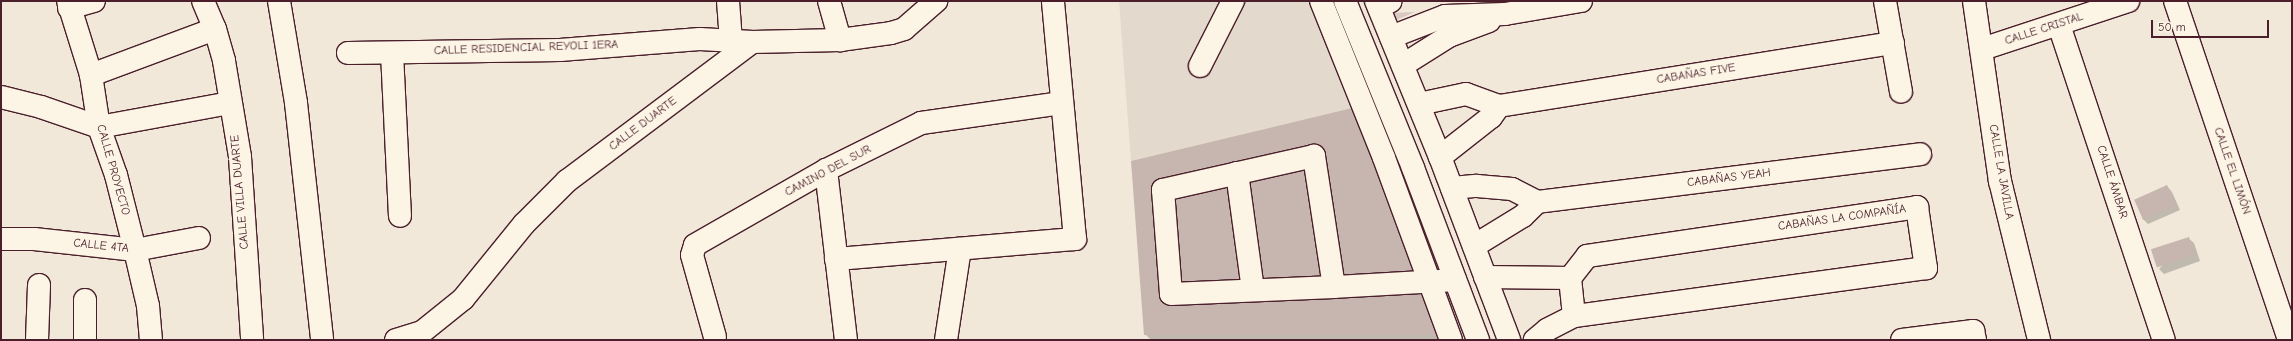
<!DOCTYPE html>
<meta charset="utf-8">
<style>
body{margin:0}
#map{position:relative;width:2293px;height:341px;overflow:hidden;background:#f1e8da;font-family:"Comic Neue",sans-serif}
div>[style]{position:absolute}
.built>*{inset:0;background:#e4d9cd}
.green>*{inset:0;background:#d8cac0}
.shadow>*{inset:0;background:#0003}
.building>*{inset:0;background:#c7b6af;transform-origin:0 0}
.roads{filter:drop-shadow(1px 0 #4a1f2b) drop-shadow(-1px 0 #4a1f2b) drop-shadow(0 1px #4a1f2b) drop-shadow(0 -1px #4a1f2b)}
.minor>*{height:22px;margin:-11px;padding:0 11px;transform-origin:11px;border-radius:11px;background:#fcf5e5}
.major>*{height:22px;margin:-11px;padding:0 11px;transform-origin:11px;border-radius:11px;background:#fcf5e5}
span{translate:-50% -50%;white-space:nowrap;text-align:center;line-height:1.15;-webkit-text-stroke:4px #fcf5e5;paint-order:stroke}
.street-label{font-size:12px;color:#4a1f2b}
.frame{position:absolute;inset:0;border:2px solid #4a1f2b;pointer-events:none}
.scale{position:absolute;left:2151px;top:20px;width:118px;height:18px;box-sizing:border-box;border:2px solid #4a1f2b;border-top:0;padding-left:5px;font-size:12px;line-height:14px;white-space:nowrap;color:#4a1f2b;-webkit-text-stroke:3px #fcf5e5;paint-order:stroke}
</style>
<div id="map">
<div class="built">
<i style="clip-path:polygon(1119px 1px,1313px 1px,1356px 107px,1131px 161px)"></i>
</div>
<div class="green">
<i style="clip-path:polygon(1415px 12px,1389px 23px,1390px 13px)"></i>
</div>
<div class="shadow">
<i style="clip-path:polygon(1132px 161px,1449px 340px,1151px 340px,1145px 334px)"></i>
<i style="clip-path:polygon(2167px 186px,2172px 192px,2180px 210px,2148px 224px,2142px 218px)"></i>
<i style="clip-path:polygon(2188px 238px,2194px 243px,2200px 261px,2164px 274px,2159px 269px)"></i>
</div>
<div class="building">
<i style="clip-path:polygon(1356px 107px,1442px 335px,1144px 335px,1131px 161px)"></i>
<i style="left:2167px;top:185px;width:22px;height:36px;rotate:66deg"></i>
<i style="left:2189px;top:237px;width:19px;height:40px;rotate:72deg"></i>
</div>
<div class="roads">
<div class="minor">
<i style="left:68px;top:1px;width:77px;rotate:72.7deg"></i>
<i style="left:91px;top:75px;width:53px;rotate:81.3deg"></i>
<i style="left:99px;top:127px;width:51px;rotate:70.5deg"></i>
<i style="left:116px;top:175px;width:77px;rotate:75.8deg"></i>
<i style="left:135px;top:250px;width:57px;rotate:76.9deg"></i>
<i style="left:148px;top:306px;width:34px;rotate:85deg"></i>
<i style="left:203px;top:1px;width:30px;rotate:67deg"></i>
<i style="left:215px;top:29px;width:33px;rotate:74deg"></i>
<i style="left:224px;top:61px;width:97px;rotate:80.5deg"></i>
<i style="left:240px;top:157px;width:183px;rotate:86.2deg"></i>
<i style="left:279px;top:1px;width:103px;rotate:80.5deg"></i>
<i style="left:296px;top:103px;width:238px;rotate:83.7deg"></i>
<i style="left:728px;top:1px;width:40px;rotate:85.7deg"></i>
<i style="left:829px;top:1px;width:41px;rotate:74.2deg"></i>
<i style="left:1321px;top:1px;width:169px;rotate:68.1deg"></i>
<i style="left:1384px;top:158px;width:194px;rotate:69.8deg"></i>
<i style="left:1885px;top:1px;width:92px;rotate:80deg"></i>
<i style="left:1974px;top:1px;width:182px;rotate:81.8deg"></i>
<i style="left:2000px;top:181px;width:164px;rotate:76.2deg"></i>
<i style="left:2175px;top:1px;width:358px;rotate:71.4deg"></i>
<i style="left:1379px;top:7px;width:13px;rotate:-27deg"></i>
<i style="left:69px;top:8px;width:26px;rotate:-16deg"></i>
<i style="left:2059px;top:25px;width:332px;rotate:71.6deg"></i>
<i style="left:1391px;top:37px;width:58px;rotate:-21.3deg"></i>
<i style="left:1445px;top:16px;width:60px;rotate:-1.9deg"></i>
<i style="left:1505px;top:14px;width:77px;rotate:-9.7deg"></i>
<i style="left:1982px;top:49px;width:154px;rotate:-18.2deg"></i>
<i style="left:348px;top:53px;width:212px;rotate:-0.8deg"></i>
<i style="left:560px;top:50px;width:140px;rotate:-4.5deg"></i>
<i style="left:700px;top:39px;width:52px;rotate:3.3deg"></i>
<i style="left:392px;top:53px;width:163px;rotate:87.2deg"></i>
<i style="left:1403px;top:65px;width:54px;rotate:-32.2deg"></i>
<i style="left:1449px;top:36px;width:43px;rotate:-20.6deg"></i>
<i style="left:1200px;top:66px;width:73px;rotate:-63.1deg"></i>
<i style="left:91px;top:75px;width:132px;rotate:-20.4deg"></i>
<i style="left:1px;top:97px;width:41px;rotate:14deg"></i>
<i style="left:41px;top:107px;width:61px;rotate:19deg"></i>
<i style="left:99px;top:127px;width:133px;rotate:-10.4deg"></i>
<i style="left:1419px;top:104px;width:48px;rotate:-12deg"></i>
<i style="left:1466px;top:94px;width:35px;rotate:20deg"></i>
<i style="left:1499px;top:106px;width:399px;rotate:-9.1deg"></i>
<i style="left:1440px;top:157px;width:65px;rotate:-38.1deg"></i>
<i style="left:1491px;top:117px;width:14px;rotate:-54deg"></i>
<i style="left:826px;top:170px;width:171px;rotate:83.3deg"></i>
<i style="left:1237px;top:173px;width:118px;rotate:82.2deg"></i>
<i style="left:1452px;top:188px;width:25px;rotate:-5deg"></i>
<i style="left:1477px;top:186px;width:35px;rotate:5deg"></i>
<i style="left:1512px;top:189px;width:28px;rotate:27deg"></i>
<i style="left:1537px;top:202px;width:386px;rotate:-7.1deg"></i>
<i style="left:1px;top:239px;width:33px"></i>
<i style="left:34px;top:239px;width:102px;rotate:6.2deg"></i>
<i style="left:135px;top:250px;width:65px;rotate:-10.6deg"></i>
<i style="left:1474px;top:246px;width:57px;rotate:-31.5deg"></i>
<i style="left:1523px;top:216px;width:20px;rotate:-45deg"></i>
<i style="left:836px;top:259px;width:240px;rotate:-4.8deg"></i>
<i style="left:1075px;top:239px;width:239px;rotate:-95.3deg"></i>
<i style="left:1485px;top:277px;width:85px;rotate:0.7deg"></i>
<i style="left:1570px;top:278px;width:28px;rotate:-52deg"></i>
<i style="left:1587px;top:256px;width:334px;rotate:-8.4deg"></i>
<i style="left:1917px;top:207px;width:62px;rotate:81.6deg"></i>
<i style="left:1926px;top:268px;width:355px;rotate:172.2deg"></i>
<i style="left:1574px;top:316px;width:30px;rotate:153deg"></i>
<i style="left:1547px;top:330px;width:16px;rotate:140deg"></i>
<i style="left:1570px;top:278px;width:38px;rotate:84deg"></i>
<i style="left:1334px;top:287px;width:133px;rotate:-98.7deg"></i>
<i style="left:1314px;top:156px;width:155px;rotate:167.3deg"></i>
<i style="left:1163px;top:190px;width:104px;rotate:85.6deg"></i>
<i style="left:1171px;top:294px;width:163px;rotate:-2.5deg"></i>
<i style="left:1334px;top:287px;width:121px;rotate:-3.3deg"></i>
<i style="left:715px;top:337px;width:85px;rotate:-105.7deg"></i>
<i style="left:692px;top:255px;width:10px;rotate:-73deg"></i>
<i style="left:695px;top:245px;width:151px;rotate:-29.8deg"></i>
<i style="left:826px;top:170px;width:106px;rotate:-26.3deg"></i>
<i style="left:921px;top:123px;width:142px;rotate:-8.1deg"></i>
<i style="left:37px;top:340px;width:55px;rotate:-87.9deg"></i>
<i style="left:85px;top:340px;width:40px;rotate:-90deg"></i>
<i style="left:396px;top:340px;width:27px;rotate:-17deg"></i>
<i style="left:422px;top:332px;width:53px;rotate:-38.8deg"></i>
<i style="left:463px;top:299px;width:97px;rotate:-50.9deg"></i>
<i style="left:524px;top:224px;width:61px;rotate:-45deg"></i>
<i style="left:567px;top:181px;width:231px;rotate:-36.9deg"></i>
<i style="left:752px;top:42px;width:88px;rotate:-1.3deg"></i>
<i style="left:840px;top:40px;width:51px;rotate:-7.8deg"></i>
<i style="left:891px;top:33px;width:14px;rotate:-17deg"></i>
<i style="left:904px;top:29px;width:43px;rotate:-41.2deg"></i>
<i style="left:946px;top:340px;width:92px;rotate:-81.3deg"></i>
<i style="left:1902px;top:340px;width:72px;rotate:-7.2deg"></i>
<i style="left:1973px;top:331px;width:9px;rotate:77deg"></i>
</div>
<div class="major">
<i style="left:1345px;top:1px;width:180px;rotate:67.8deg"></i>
<i style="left:1413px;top:168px;width:184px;rotate:69.3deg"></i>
<i style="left:1376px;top:1px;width:169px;rotate:67.7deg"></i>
<i style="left:1440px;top:157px;width:196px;rotate:69.3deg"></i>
</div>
</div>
<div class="street-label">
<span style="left:2044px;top:29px;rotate:-18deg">CALLE CRISTAL</span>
<span style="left:526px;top:48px;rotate:-2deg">CALLE RESIDENCIAL REYOLI 1ERA</span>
<span style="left:1696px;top:74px;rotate:-9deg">CABAÑAS FIVE</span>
<span style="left:643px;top:124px;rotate:-37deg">CALLE DUARTE</span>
<span style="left:113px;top:170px;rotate:74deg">CALLE PROYECTO</span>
<span style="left:828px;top:171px;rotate:-28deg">CAMINO DEL SUR</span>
<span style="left:2232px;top:171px;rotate:71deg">CALLE EL LIMÓN</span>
<span style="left:2001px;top:172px;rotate:80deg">CALLE LA JAVILLA</span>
<span style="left:1729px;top:178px;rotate:-7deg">CABAÑAS YEAH</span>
<span style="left:2112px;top:182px;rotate:72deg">CALLE ÁMBAR</span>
<span style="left:240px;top:192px;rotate:-95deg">CALLE VILLA DUARTE</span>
<span style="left:1842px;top:218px;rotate:-8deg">CABAÑAS LA COMPAÑÍA</span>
<span style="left:101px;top:246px;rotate:6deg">CALLE 4TA</span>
</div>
<div class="frame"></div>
<div class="scale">50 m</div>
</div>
